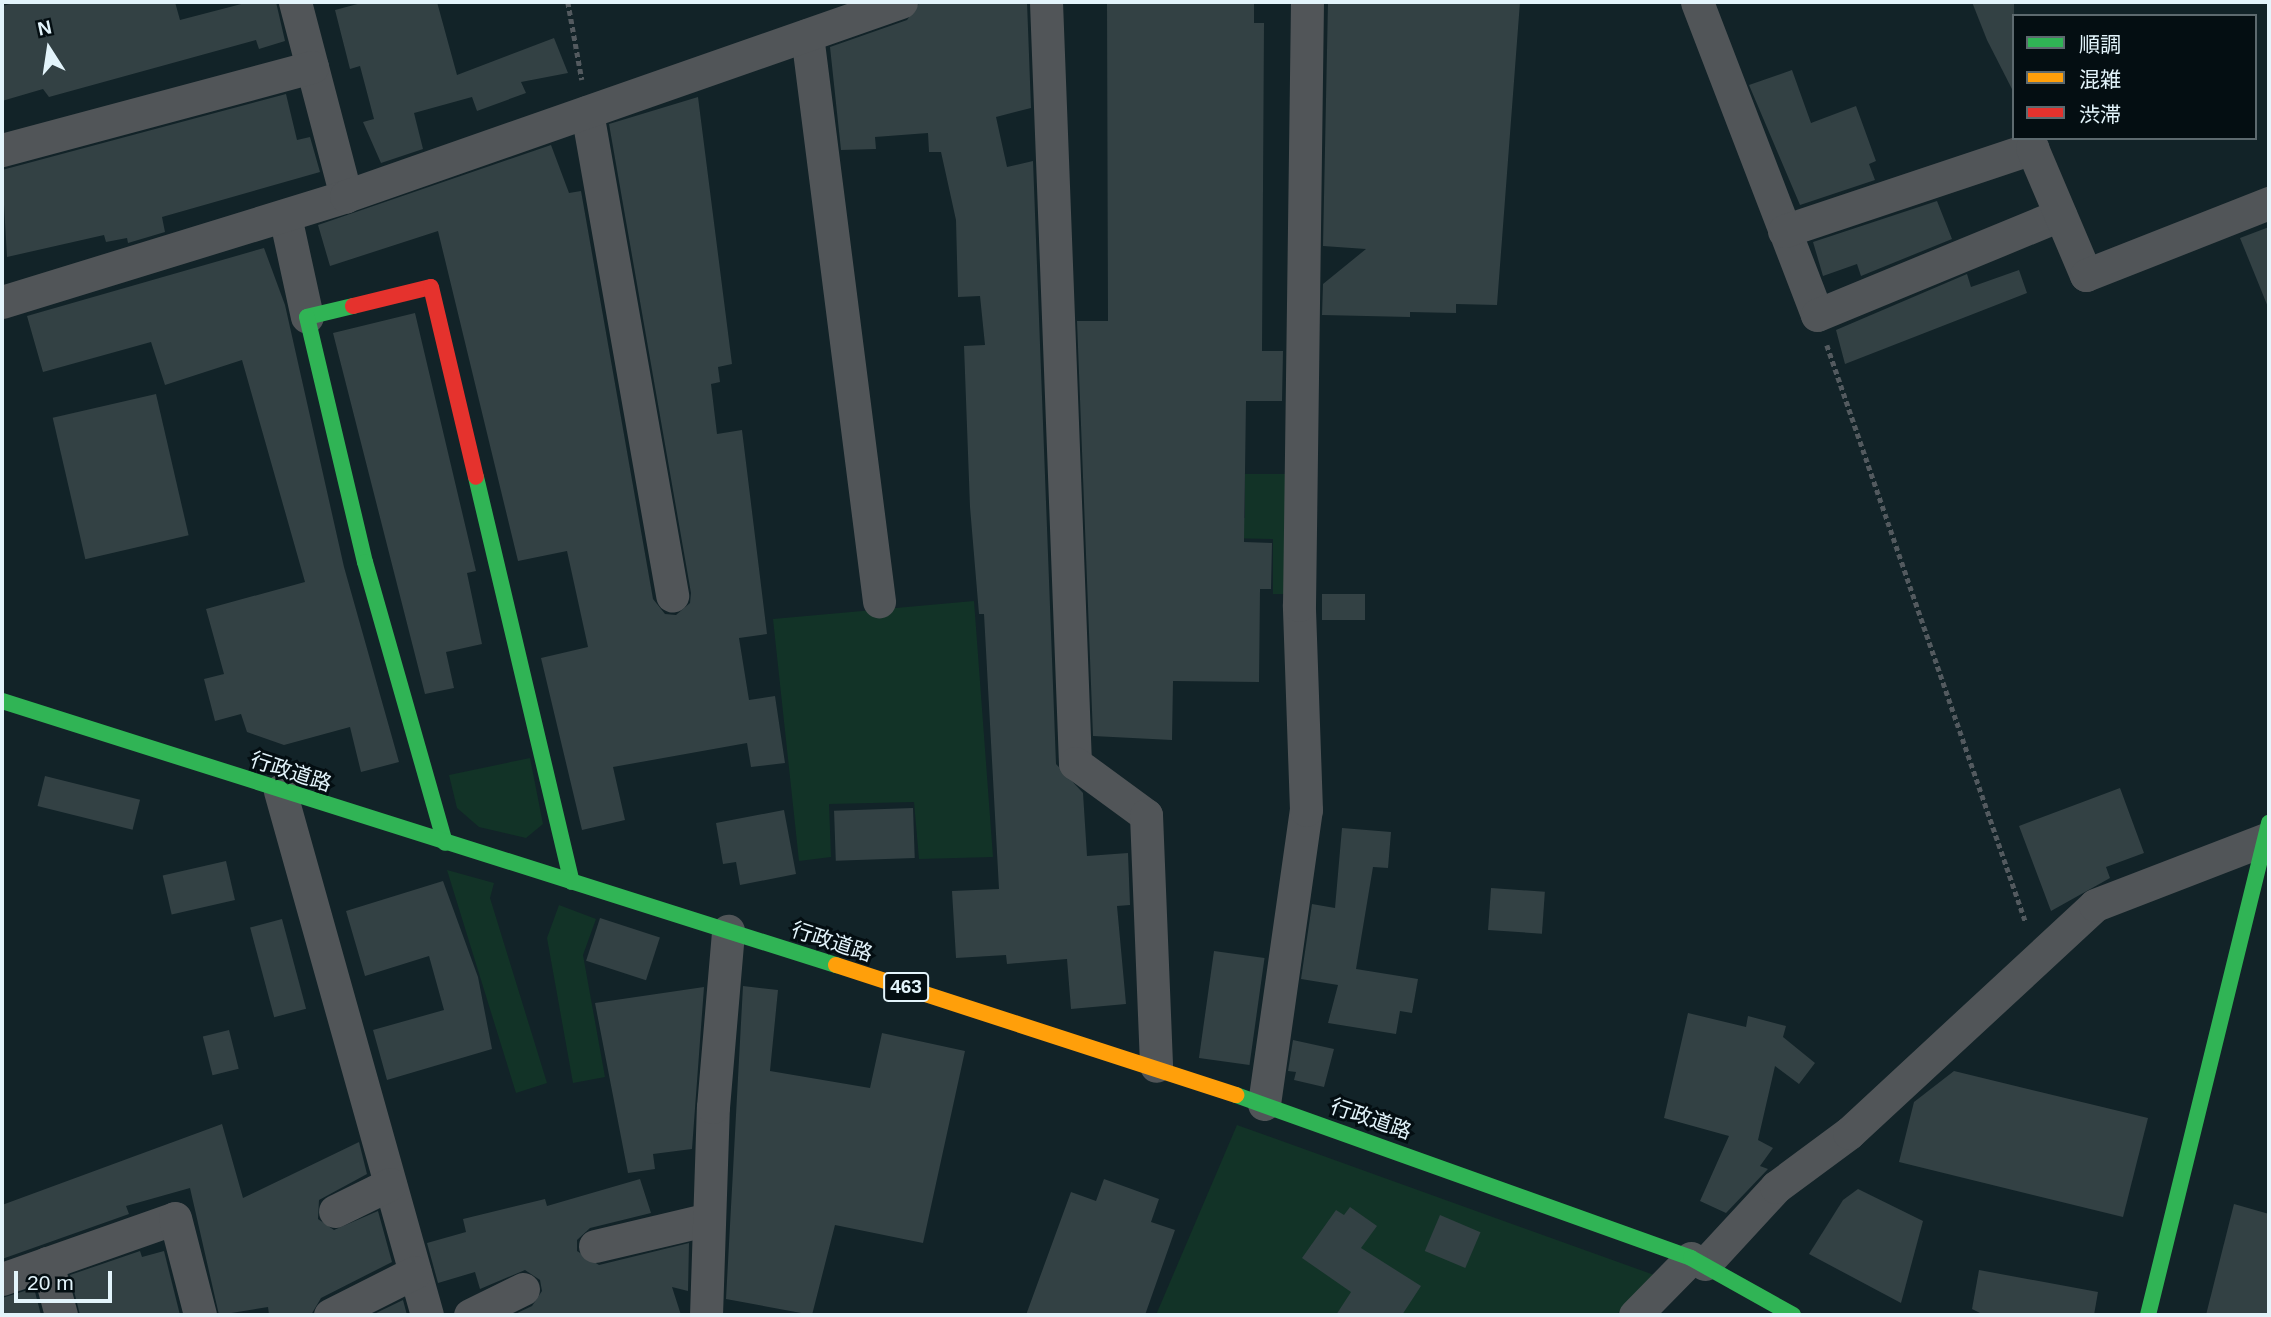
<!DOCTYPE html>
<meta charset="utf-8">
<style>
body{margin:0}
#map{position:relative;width:2271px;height:1317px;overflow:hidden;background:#122328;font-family:Arial,"Noto Sans JP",sans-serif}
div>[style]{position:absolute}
.green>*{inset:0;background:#123327}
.building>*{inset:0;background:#334144;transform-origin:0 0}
.path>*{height:4.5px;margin-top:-2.25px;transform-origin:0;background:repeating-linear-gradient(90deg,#535a5f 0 5px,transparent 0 8.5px)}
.street>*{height:33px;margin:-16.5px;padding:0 16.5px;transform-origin:16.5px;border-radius:16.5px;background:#515558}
.fast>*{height:16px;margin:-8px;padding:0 8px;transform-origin:8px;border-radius:8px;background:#30b455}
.slow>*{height:16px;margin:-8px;padding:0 8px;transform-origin:8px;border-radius:8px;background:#ff9f0a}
.jam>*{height:16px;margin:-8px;padding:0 8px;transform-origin:8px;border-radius:8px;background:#e5322d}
span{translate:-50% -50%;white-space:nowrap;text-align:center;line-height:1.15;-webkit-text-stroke:6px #040e12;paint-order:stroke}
.shield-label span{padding:2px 5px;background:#040e12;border:2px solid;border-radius:5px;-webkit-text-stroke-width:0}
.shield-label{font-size:19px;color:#e3f4fb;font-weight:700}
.street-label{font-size:21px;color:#e3f4fb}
.frame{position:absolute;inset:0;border:4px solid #e3f4fb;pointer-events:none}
.legend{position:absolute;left:2012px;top:14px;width:245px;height:126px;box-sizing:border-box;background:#040e12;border:2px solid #5d6a6f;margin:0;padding:9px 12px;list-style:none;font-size:21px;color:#e3f4fb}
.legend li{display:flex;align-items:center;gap:14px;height:35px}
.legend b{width:35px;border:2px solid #5d6a6f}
.north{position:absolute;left:14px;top:14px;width:70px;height:70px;-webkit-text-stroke:5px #040e12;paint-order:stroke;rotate:348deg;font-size:19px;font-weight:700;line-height:28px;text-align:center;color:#e3f4fb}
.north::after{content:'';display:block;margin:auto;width:24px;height:32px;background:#e3f4fb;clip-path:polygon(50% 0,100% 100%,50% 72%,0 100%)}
.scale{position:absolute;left:14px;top:1271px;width:98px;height:32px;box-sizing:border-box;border:4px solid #e3f4fb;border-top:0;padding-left:9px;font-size:21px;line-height:24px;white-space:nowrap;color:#e3f4fb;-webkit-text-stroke:5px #040e12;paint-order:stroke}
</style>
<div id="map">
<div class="green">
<i style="clip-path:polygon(1245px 474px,1299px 474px,1298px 594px,1273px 594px,1273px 539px,1176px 537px,1177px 518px,1245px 518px)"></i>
<i style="clip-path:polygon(974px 601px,993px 857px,919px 859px,914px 802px,829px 804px,831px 857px,799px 861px,773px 619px)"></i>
<i style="clip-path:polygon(530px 758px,543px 824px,526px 838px,479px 827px,457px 808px,449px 775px)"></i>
<i style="clip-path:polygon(447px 870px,494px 883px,490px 898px,547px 1083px,516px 1093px)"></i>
<i style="clip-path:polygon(559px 905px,596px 919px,583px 955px,605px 1077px,573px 1083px,547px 938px)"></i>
<i style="clip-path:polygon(1237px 1125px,1657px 1276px,1616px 1315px,1156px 1315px)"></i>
</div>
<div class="building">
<i style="clip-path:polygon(18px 2px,175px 2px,180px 20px,249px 2px,276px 2px,285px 41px,259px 49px,256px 40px,49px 97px,43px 89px,2px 101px,2px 6px)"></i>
<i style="clip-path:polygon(365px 2px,437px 2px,457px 75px,554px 38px,568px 73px,521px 82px,526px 93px,477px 111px,472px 97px,414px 113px,423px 149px,381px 163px,363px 122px,374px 119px,360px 66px,350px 69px,335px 10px)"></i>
<i style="clip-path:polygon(920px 2px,1027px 2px,1031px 108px,996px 117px,1007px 167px,1033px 161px,1056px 764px,1083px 793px,1087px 856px,1128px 853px,1130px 905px,1117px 906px,1126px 1004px,1071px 1009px,1067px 959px,1007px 964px,1006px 955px,956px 958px,952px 891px,999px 889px,984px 614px,979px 614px,970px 507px,964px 346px,985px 345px,980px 296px,958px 297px,956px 220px,941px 152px,929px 152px,928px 133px,875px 137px,876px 149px,841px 150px,830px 47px,907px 20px)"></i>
<i style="clip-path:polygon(1107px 2px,1254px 2px,1254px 23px,1264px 23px,1262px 351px,1283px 351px,1282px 401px,1246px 401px,1244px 542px,1272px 543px,1271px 589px,1260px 589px,1259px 682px,1173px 681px,1172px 740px,1093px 736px,1077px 321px,1108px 321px)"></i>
<i style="clip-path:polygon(1328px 2px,1520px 2px,1497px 305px,1456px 304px,1456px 313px,1410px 312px,1410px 317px,1322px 315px,1323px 284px,1366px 249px,1323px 246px)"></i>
<i style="clip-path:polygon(1972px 2px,2014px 2px,2014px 93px,1987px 40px)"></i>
<i style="clip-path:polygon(1792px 70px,1811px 123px,1856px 106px,1876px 161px,1869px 164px,1875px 180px,1800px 205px,1749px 85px)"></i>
<i style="clip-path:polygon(286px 94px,297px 140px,310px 137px,320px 172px,162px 217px,165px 232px,128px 243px,127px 238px,106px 242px,104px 235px,7px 257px,2px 170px)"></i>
<i style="clip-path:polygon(698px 97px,732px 364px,718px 367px,720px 382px,711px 384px,717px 434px,742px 430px,767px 634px,739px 638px,749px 700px,775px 696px,785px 763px,751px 767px,747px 743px,613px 767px,625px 820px,582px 830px,541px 658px,588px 647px,567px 551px,518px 561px,438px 231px,330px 266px,318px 225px,551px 145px,569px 193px,581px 191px,653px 599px,665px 614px,676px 615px,690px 603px,691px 593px,609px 124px)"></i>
<i style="clip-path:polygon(1937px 201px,1952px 239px,1861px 276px,1857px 264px,1823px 276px,1813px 242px)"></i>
<i style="clip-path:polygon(2269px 227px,2269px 307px,2268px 307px,2240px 238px)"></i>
<i style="clip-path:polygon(264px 248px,285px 305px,344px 567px,399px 762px,361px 772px,350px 727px,284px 745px,247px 732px,241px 714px,215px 721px,204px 679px,224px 674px,206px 609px,305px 582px,242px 360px,165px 385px,151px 342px,43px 372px,27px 316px)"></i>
<i style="clip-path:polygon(2019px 270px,2027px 293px,1845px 364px,1836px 330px,1967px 274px,1971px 287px)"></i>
<i style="clip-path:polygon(415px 313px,476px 571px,467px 573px,482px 644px,446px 652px,454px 688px,425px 694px,333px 333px)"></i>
<i style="left:156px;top:394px;width:145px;height:106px;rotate:77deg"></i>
<i style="left:1322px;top:594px;width:43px;height:26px"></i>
<i style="left:45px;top:776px;width:98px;height:31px;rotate:14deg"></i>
<i style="clip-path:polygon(2120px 788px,2144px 853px,2106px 867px,2110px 878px,2051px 911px,2019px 826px)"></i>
<i style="left:913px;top:808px;width:50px;height:79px;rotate:88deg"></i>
<i style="clip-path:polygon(784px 810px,796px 874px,740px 885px,736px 862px,723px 864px,716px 823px)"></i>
<i style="clip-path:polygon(1342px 828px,1391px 832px,1388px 868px,1373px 867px,1356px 969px,1418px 979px,1412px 1013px,1400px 1011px,1396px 1034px,1328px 1023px,1338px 985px,1301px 979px,1312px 904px,1335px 908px)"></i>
<i style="left:226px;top:861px;width:40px;height:65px;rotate:77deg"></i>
<i style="clip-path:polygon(443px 881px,478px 977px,492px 1049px,387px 1080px,373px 1030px,444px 1010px,429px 956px,365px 976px,346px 911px)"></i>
<i style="left:1491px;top:888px;width:54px;height:42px;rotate:4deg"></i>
<i style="left:600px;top:918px;width:63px;height:45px;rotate:18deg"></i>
<i style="left:282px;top:919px;width:93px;height:33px;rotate:75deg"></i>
<i style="left:1214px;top:951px;width:51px;height:108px;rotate:8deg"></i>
<i style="clip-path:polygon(743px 986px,778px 990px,770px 1071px,870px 1088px,882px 1033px,965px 1051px,923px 1243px,835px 1225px,812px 1315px,726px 1299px)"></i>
<i style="clip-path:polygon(704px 987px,692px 1149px,653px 1154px,655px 1169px,628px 1173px,595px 1003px)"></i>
<i style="clip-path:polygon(1688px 1013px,1746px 1027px,1748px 1016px,1786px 1026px,1783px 1037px,1815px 1063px,1799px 1084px,1775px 1066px,1758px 1140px,1773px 1148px,1760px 1166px,1768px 1169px,1726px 1213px,1700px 1201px,1729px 1136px,1664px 1118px)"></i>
<i style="left:229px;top:1030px;width:40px;height:27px;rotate:76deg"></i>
<i style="clip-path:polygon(1293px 1040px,1334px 1049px,1324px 1087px,1294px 1080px,1296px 1072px,1288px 1071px)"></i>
<i style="clip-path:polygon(1954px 1071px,2148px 1118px,2123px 1217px,1899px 1162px,1914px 1102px)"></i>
<i style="clip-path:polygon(222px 1124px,243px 1198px,359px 1142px,367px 1174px,319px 1200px,318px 1219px,334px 1230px,378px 1211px,392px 1262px,321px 1298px,311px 1315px,269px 1315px,268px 1307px,219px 1315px,190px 1188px,126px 1206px,129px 1214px,2px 1259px,2px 1205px)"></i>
<i style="clip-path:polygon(640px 1179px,651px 1213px,590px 1228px,577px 1240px,577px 1251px,599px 1265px,689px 1243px,688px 1291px,672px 1287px,681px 1315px,513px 1315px,532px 1306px,542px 1291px,540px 1280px,525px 1270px,480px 1289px,475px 1272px,438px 1283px,427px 1243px,466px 1232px,463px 1219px,545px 1199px,547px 1206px)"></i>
<i style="clip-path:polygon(1104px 1179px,1159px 1199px,1151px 1222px,1175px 1230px,1145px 1315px,1026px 1315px,1071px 1192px,1096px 1201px)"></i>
<i style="clip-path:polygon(1858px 1189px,1923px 1221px,1901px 1303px,1809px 1254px,1843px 1200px)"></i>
<i style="clip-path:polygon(2234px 1204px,2269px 1214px,2269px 1315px,2206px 1315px)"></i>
<i style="clip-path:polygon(1350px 1207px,1377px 1226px,1361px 1248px,1421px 1286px,1402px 1315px,1336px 1315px,1351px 1292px,1302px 1258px,1336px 1210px,1344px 1215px)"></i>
<i style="left:1440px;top:1215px;width:44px;height:39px;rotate:23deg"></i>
<i style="clip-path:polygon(140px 1251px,142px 1257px,164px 1251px,180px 1315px,80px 1315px,70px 1275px)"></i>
<i style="clip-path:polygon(1979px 1270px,2098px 1292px,2094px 1315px,1984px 1315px,1972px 1309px)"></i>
<i style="clip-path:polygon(34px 1288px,41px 1315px,2px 1315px,2px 1298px)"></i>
<i style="clip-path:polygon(403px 1300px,407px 1315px,372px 1315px)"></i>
</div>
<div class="path">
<i style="left:568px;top:2px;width:79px;rotate:79.8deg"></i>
<i style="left:1827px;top:345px;width:611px;rotate:71deg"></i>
</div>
<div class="street">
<i style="left:295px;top:2px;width:201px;rotate:75.3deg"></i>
<i style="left:1046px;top:2px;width:762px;rotate:87.82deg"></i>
<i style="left:1075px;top:763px;width:88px;rotate:36.2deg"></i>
<i style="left:1146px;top:815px;width:251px;rotate:87.7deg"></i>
<i style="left:1697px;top:2px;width:335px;rotate:69deg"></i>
<i style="left:1817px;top:315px;width:263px;rotate:-22.4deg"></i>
<i style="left:807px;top:35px;width:571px;rotate:82.75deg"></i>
<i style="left:587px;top:112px;width:491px;rotate:80deg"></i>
<i style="left:2px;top:150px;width:321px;rotate:-15deg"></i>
<i style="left:285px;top:216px;width:103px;rotate:77.7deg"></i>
<i style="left:1784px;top:231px;width:262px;rotate:-18.5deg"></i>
<i style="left:2032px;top:148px;width:138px;rotate:67deg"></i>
<i style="left:2086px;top:275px;width:197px;rotate:-21.5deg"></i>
<i style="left:2px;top:302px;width:360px;rotate:-17.1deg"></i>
<i style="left:346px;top:196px;width:588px;rotate:-19.27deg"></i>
<i style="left:280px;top:791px;width:544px;rotate:74.33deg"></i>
<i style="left:1264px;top:1104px;width:297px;rotate:-81.9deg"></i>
<i style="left:1306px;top:810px;width:205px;rotate:-92deg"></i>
<i style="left:1299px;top:605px;width:603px;rotate:-89.24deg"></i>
<i style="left:335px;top:1211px;width:61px;rotate:-26.1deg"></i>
<i style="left:595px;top:1246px;width:117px;rotate:-13.3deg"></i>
<i style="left:47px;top:1263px;width:54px;rotate:74.9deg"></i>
<i style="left:1705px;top:1264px;width:105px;rotate:-47.3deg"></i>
<i style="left:1776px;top:1187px;width:91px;rotate:-36.5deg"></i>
<i style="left:1849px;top:1133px;width:335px;rotate:-42.8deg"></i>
<i style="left:2095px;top:905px;width:186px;rotate:-21.1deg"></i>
<i style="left:2px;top:1279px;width:183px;rotate:-19.4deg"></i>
<i style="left:175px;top:1218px;width:100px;rotate:75.5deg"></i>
<i style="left:330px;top:1315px;width:95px;rotate:-26.8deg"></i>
<i style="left:470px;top:1315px;width:59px;rotate:-26.1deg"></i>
<i style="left:706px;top:1315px;width:208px;rotate:-88.1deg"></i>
<i style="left:713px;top:1107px;width:177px;rotate:-85.1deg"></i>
<i style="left:1635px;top:1315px;width:80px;rotate:-45.5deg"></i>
</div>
<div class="fast">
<i style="left:353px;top:306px;width:47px;rotate:166.6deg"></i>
<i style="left:307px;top:317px;width:252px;rotate:76.7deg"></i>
<i style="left:365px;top:562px;width:292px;rotate:74.1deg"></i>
<i style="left:476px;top:477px;width:416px;rotate:76.7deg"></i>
<i style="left:2px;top:701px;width:875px;rotate:17.57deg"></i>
<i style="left:1236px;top:1095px;width:483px;rotate:19.7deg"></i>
<i style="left:1691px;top:1258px;width:117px;rotate:29.2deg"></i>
<i style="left:2148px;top:1315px;width:507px;rotate:-76.18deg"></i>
</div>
<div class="slow">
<i style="left:836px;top:965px;width:421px;rotate:18deg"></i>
</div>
<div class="jam">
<i style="left:353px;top:306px;width:80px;rotate:-13.7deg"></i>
<i style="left:431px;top:287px;width:195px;rotate:76.7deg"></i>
</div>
<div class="shield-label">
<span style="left:906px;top:987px">463</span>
</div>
<div class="street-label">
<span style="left:291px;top:772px;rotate:18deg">行政道路</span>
<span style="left:832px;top:942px;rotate:18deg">行政道路</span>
<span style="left:1371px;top:1119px;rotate:19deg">行政道路</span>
</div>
<div class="frame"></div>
<ul class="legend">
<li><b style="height:9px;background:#30b455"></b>順調</li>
<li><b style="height:9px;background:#ff9f0a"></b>混雑</li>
<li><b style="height:9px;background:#e5322d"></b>渋滞</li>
</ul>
<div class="north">N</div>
<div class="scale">20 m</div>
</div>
